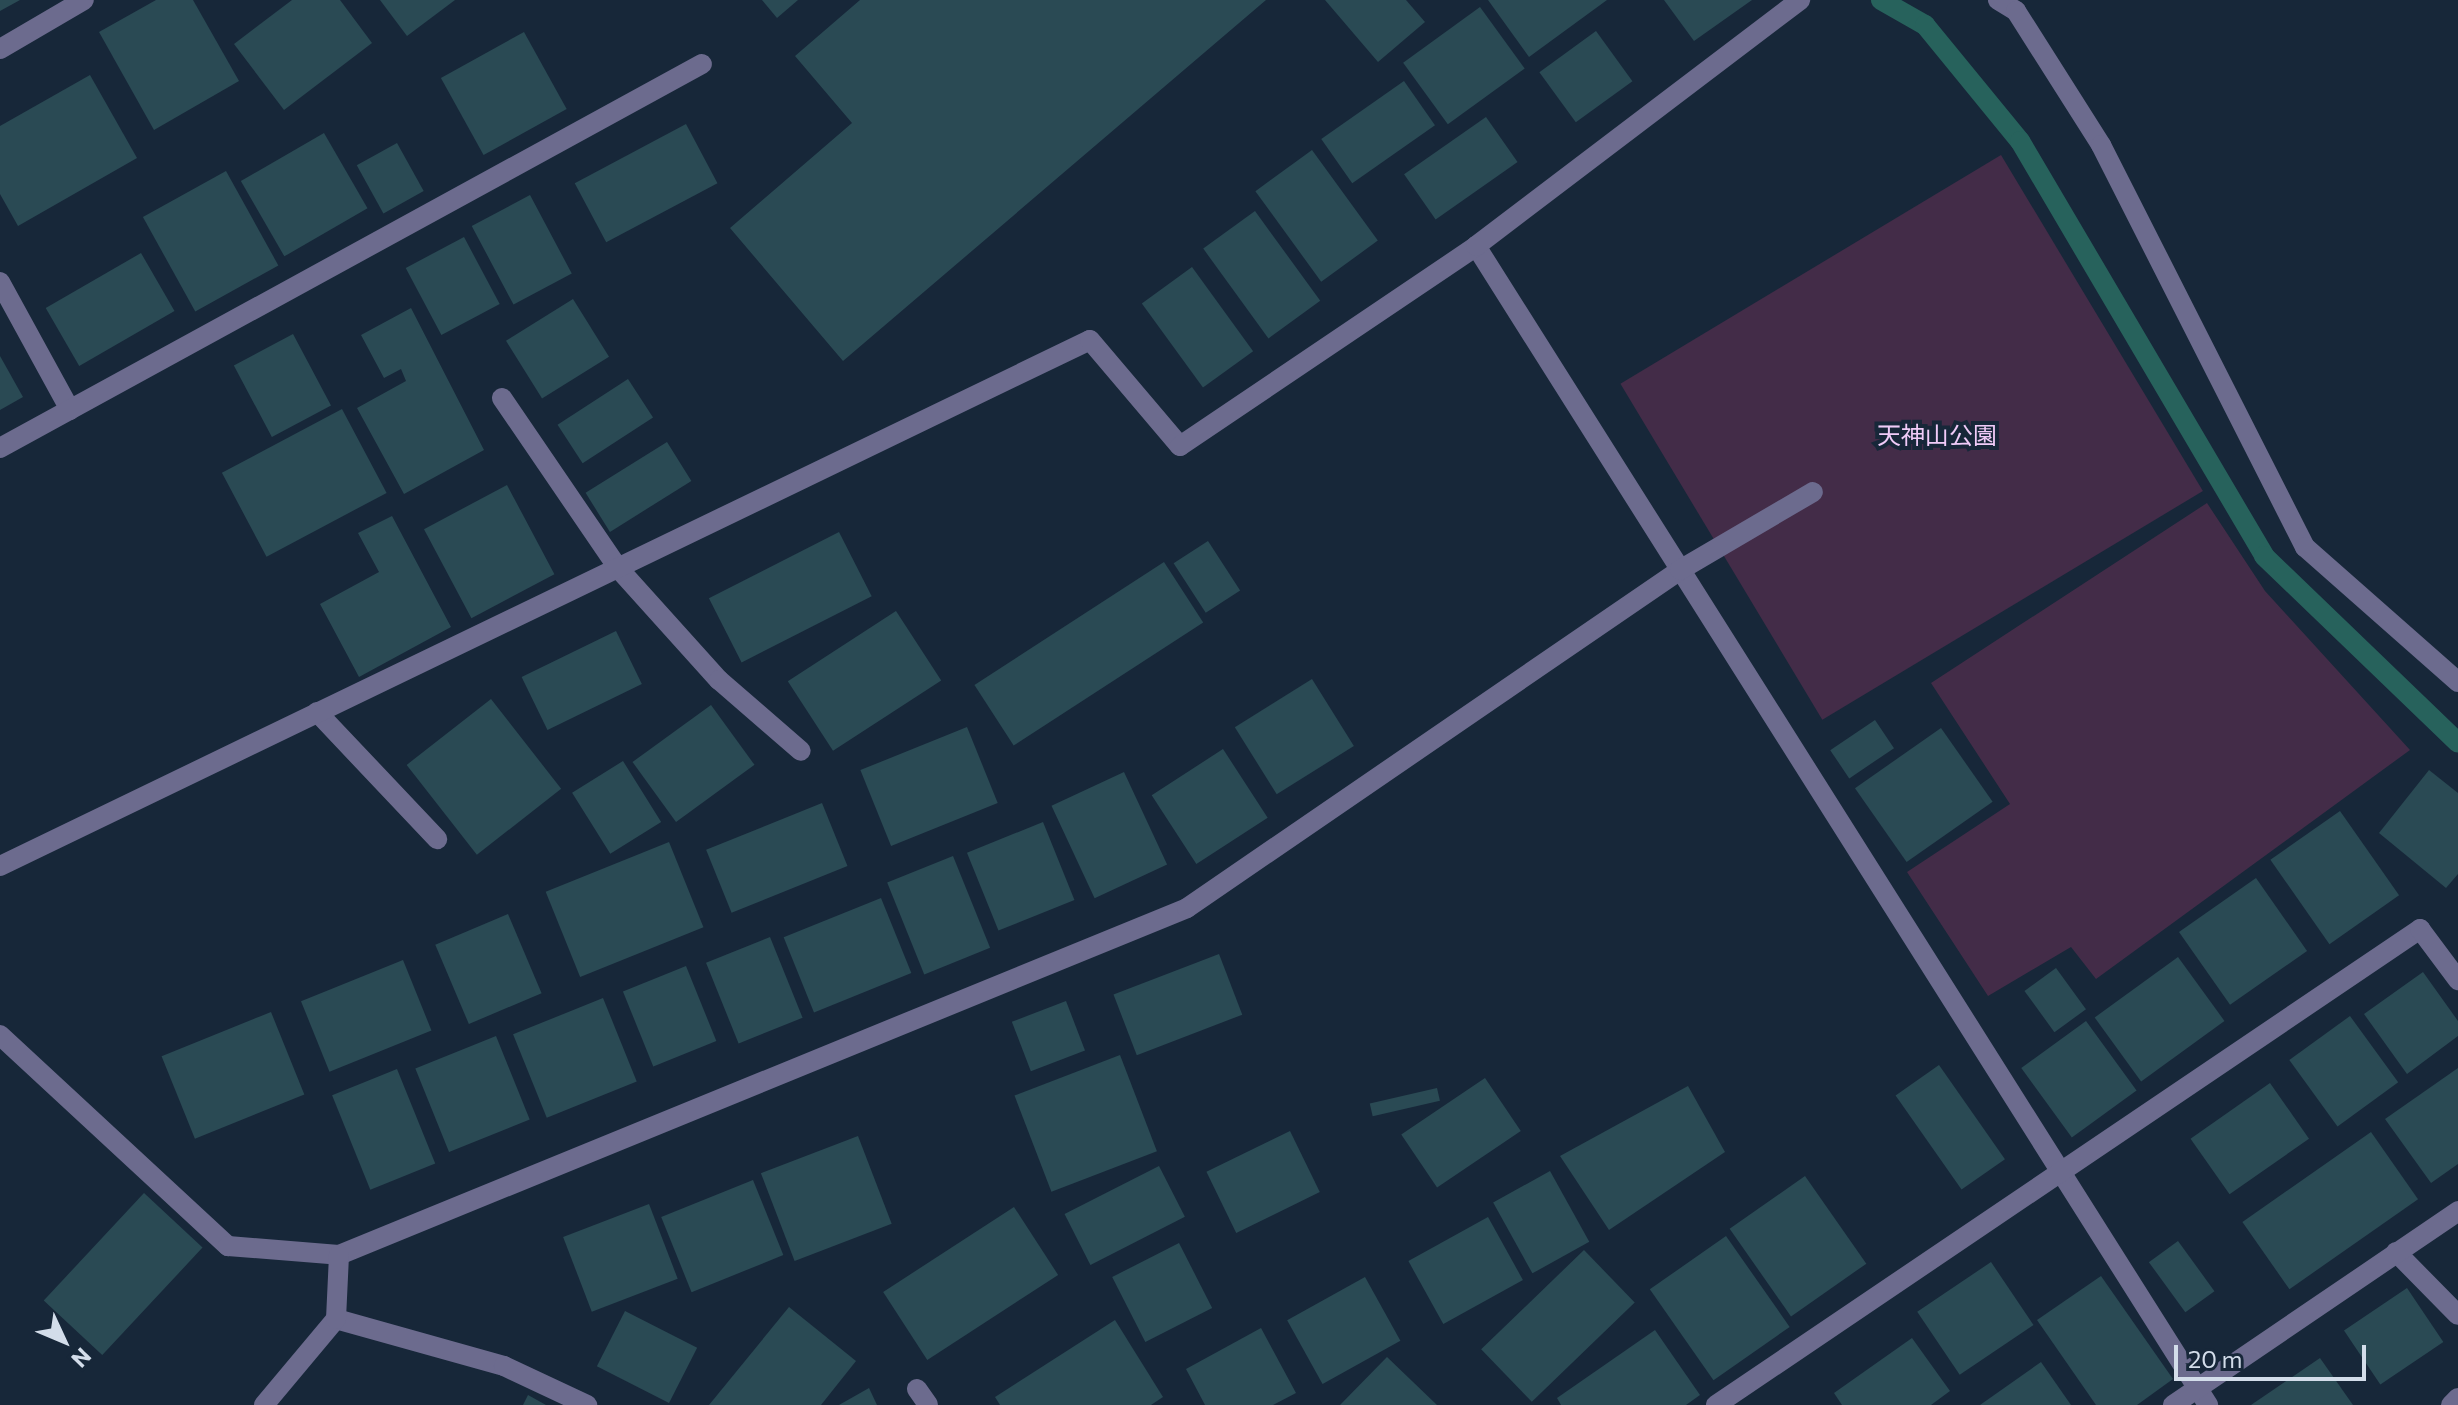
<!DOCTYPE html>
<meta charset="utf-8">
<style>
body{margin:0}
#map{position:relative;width:2458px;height:1405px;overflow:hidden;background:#172739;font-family:Commissioner,"Noto Sans JP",sans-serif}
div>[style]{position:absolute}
.green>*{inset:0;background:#432c48;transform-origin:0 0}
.stream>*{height:20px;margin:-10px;padding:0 10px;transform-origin:10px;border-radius:10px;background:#27625c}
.building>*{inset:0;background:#2a4a54;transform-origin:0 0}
.minor>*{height:20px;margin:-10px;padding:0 10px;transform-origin:10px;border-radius:10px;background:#6c6b8e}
span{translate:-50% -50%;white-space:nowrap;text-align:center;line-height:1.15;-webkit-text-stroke:8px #172739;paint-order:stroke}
.park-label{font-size:24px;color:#f0cbf8}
.north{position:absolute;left:24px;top:1301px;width:80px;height:80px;-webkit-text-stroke:6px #172739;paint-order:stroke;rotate:134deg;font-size:22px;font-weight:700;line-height:32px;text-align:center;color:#d3ddea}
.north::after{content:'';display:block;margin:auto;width:28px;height:36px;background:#d3ddea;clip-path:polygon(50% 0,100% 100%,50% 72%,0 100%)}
.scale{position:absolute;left:2174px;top:1345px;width:192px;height:36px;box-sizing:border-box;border:4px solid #d3ddea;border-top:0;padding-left:10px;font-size:24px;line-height:28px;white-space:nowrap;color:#d3ddea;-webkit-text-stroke:6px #172739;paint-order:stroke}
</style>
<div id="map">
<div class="green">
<i style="left:2001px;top:155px;width:392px;height:444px;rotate:59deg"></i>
<i style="clip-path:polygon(2207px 503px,2265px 591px,2410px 750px,2096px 979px,2071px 947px,1988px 996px,1907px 872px,2010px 804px,1931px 683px)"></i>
</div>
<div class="stream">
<i style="left:1881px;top:0;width:51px;rotate:29.6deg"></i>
<i style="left:1925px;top:25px;width:150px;rotate:50.7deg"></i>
<i style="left:2020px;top:141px;width:481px;rotate:59.5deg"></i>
<i style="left:2264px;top:556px;width:269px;rotate:43.9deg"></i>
</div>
<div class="building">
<i style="clip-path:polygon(0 0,20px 0,0 11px)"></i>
<i style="clip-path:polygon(156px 0,193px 0,239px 81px,154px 130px,99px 32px)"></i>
<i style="clip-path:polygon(292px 0,340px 0,372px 43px,284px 110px,234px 44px)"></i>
<i style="clip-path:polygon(380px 0,455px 0,407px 36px)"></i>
<i style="clip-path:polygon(762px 0,798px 0,777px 18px)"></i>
<i style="clip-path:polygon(860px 0,1266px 0,843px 361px,730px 228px,852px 123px,795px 56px)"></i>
<i style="clip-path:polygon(1325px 0,1406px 0,1425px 22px,1378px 62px)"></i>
<i style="clip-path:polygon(1488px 0,1607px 0,1529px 57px)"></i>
<i style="clip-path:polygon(1664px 0,1752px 0,1694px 41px)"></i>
<i style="left:1480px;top:7px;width:76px;height:95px;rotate:54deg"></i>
<i style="left:1596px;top:31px;width:62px;height:70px;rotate:54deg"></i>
<i style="left:524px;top:32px;width:88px;height:95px;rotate:61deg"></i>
<i style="clip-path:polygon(90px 75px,137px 158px,18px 226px,0 194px,0 126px)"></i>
<i style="left:1404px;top:81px;width:54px;height:101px;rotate:55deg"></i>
<i style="left:1486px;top:117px;width:55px;height:100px;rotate:55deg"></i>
<i style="left:686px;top:124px;width:67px;height:126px;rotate:62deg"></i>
<i style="left:324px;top:133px;width:87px;height:96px;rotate:60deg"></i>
<i style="left:397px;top:143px;width:55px;height:46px;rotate:61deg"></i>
<i style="left:1312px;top:150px;width:112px;height:70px;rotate:54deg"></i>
<i style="left:226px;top:171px;width:108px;height:95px;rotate:61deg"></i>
<i style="left:530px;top:195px;width:89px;height:66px;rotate:62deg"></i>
<i style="left:1255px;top:211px;width:111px;height:64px;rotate:54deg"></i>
<i style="left:464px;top:237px;width:76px;height:66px;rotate:62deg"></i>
<i style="left:141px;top:253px;width:67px;height:110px;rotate:60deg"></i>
<i style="left:1192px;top:267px;width:104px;height:62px;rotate:54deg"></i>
<i style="left:573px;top:299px;width:68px;height:79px;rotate:58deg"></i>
<i style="clip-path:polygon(411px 308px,484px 450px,404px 494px,357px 408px,406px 381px,401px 369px,384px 378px,361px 335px)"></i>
<i style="left:293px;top:334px;width:81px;height:67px;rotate:62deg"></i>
<i style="clip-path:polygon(0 356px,23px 397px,0 410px)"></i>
<i style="left:628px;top:379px;width:46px;height:84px;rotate:57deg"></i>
<i style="left:342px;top:409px;width:95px;height:136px;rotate:62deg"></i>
<i style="left:667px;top:442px;width:46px;height:96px;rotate:58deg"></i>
<i style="left:507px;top:485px;width:101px;height:94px;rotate:62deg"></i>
<i style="clip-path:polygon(392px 516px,451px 627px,359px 677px,320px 604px,379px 572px,358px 533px)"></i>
<i style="left:839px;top:532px;width:72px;height:146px;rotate:63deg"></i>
<i style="left:1208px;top:541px;width:59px;height:41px;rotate:57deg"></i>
<i style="left:1164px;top:562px;width:72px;height:226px;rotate:57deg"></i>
<i style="left:896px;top:611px;width:83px;height:129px;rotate:57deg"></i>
<i style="left:616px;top:631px;width:59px;height:105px;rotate:64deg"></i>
<i style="left:1312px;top:679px;width:79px;height:91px;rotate:58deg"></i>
<i style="left:491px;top:699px;width:114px;height:107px;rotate:52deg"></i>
<i style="left:711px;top:705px;width:74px;height:97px;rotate:54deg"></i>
<i style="left:1875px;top:720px;width:34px;height:54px;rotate:56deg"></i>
<i style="left:967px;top:727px;width:82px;height:115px;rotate:68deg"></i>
<i style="left:1941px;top:728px;width:90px;height:105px;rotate:55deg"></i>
<i style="left:1223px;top:749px;width:82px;height:85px;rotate:57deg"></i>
<i style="left:623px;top:761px;width:72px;height:60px;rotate:58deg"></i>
<i style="clip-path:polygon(2429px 770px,2458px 793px,2458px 874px,2446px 888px,2379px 833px)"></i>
<i style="left:1124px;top:772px;width:102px;height:80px;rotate:65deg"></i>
<i style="left:822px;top:803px;width:68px;height:125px;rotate:68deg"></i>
<i style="left:2340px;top:811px;width:103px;height:85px;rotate:55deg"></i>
<i style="left:1043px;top:822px;width:84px;height:82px;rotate:68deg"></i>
<i style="left:669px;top:842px;width:92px;height:133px;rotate:68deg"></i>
<i style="left:953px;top:856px;width:99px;height:71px;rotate:68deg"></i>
<i style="left:2256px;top:878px;width:89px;height:94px;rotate:55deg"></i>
<i style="left:881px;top:898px;width:81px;height:105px;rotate:68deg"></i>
<i style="left:508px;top:914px;width:86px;height:79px;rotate:67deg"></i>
<i style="left:770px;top:937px;width:87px;height:69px;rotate:68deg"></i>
<i style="left:1219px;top:954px;width:65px;height:113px;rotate:69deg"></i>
<i style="left:2178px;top:957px;width:79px;height:103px;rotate:54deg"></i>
<i style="left:403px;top:960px;width:76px;height:110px;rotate:68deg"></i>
<i style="left:686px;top:966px;width:81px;height:68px;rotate:68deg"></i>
<i style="left:2056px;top:968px;width:51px;height:39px;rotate:54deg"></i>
<i style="clip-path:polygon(2423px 972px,2458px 1021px,2458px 1036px,2407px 1074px,2364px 1014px)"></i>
<i style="left:603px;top:998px;width:90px;height:97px;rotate:68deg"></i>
<i style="left:1066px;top:1001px;width:53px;height:58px;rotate:69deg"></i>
<i style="left:271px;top:1012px;width:89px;height:118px;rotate:68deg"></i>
<i style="left:2350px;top:1016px;width:82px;height:75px;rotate:54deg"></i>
<i style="left:2086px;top:1021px;width:86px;height:80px;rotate:54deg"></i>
<i style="left:496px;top:1036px;width:90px;height:87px;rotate:68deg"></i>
<i style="left:1120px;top:1055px;width:103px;height:113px;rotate:69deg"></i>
<i style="left:1939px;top:1065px;width:115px;height:53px;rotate:55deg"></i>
<i style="clip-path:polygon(2458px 1068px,2458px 1164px,2431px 1183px,2385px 1119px)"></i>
<i style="left:397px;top:1069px;width:102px;height:70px;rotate:68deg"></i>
<i style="left:1485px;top:1078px;width:64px;height:101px;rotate:56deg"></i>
<i style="left:2270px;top:1083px;width:68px;height:97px;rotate:55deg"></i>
<i style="clip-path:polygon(1688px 1086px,1725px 1152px,1609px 1230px,1560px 1156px)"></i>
<i style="left:1437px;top:1088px;width:13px;height:69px;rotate:77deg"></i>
<i style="left:1290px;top:1131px;width:68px;height:93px;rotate:64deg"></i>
<i style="left:2371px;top:1132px;width:82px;height:157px;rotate:55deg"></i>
<i style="left:858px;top:1136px;width:94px;height:104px;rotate:69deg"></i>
<i style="left:1159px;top:1166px;width:57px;height:106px;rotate:63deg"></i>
<i style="left:1550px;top:1171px;width:81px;height:65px;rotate:61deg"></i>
<i style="left:1805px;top:1176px;width:107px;height:92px;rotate:55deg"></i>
<i style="left:753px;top:1180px;width:81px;height:99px;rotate:68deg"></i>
<i style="left:144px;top:1193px;width:80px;height:147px;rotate:43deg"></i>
<i style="left:649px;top:1204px;width:80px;height:92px;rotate:69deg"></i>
<i style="left:1014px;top:1207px;width:81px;height:156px;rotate:57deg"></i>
<i style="left:1488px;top:1217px;width:72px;height:91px;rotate:61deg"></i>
<i style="left:1726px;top:1236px;width:111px;height:93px;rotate:55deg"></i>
<i style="left:2178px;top:1241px;width:62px;height:36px;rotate:54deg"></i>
<i style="left:1179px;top:1243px;width:73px;height:75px;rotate:63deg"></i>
<i style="left:1584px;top:1250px;width:73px;height:143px;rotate:46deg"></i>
<i style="left:1991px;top:1262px;width:76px;height:89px;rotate:56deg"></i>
<i style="clip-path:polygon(2101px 1276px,2173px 1379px,2137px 1405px,2096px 1405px,2037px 1320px)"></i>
<i style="left:1365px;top:1277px;width:73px;height:89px;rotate:61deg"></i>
<i style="left:2407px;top:1288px;width:65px;height:76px;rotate:56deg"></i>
<i style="clip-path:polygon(789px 1307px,856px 1361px,821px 1405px,709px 1405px)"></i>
<i style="left:625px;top:1311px;width:81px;height:62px;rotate:27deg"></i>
<i style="clip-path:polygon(1115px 1320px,1163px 1397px,1151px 1405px,1000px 1405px,995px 1397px)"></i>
<i style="clip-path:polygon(1261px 1328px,1296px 1393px,1273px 1405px,1205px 1405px,1186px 1369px)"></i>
<i style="clip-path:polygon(1655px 1330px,1700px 1395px,1686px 1405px,1561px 1405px,1557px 1398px)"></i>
<i style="clip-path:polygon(1912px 1338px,1950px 1391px,1931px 1405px,1842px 1405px,1834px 1393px)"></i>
<i style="clip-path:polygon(1387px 1357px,1437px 1405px,1340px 1405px)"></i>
<i style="clip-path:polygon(2320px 1358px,2353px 1405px,2251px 1405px)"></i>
<i style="clip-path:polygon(2041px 1362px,2071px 1405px,1980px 1405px)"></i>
<i style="clip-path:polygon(869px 1388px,877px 1405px,839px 1405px)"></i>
<i style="clip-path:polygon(528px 1395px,546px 1405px,523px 1405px)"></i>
</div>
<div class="minor">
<i style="left:1998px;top:0;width:21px;rotate:31deg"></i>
<i style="left:2016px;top:11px;width:159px;rotate:57.6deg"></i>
<i style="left:2101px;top:145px;width:451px;rotate:63.1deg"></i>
<i style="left:2305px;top:547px;width:204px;rotate:41.4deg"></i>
<i style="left:0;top:49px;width:97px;rotate:-30.3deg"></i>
<i style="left:1476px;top:246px;width:1371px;rotate:57.72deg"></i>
<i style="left:0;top:282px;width:146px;rotate:61.3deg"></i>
<i style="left:502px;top:398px;width:206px;rotate:55.7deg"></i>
<i style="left:618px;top:568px;width:151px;rotate:48deg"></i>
<i style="left:719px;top:680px;width:108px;rotate:40.9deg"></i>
<i style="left:0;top:448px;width:800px;rotate:-28.68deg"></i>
<i style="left:317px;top:712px;width:175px;rotate:46.6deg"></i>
<i style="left:0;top:866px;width:1210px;rotate:-25.76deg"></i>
<i style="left:1090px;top:340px;width:139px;rotate:49.7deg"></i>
<i style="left:1180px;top:446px;width:357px;rotate:-34deg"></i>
<i style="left:1476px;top:246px;width:407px;rotate:-37.2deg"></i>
<i style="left:0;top:1035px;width:311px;rotate:42.8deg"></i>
<i style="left:228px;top:1246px;width:111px;rotate:4.6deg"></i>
<i style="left:339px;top:1255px;width:916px;rotate:-22.25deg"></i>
<i style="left:1187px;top:908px;width:598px;rotate:-34.43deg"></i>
<i style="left:1680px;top:570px;width:154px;rotate:-30.4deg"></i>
<i style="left:2396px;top:1252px;width:88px;rotate:45.5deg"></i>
<i style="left:336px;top:1319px;width:174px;rotate:15.6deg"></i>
<i style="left:504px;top:1366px;width:92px;rotate:25.2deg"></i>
<i style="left:917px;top:1389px;width:19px;rotate:55deg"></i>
<i style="left:264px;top:1405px;width:112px;rotate:-50.1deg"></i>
<i style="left:336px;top:1319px;width:64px;rotate:-87.3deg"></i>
<i style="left:1716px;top:1405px;width:850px;rotate:-34.06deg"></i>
<i style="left:2420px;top:929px;width:64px;rotate:53.3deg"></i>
<i style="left:2173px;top:1405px;width:345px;rotate:-34.2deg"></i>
<i style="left:2451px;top:1405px;width:10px;rotate:-45deg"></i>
</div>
<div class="park-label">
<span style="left:1937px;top:435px">天神山公園</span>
</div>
<div class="north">N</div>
<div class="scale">20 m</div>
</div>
